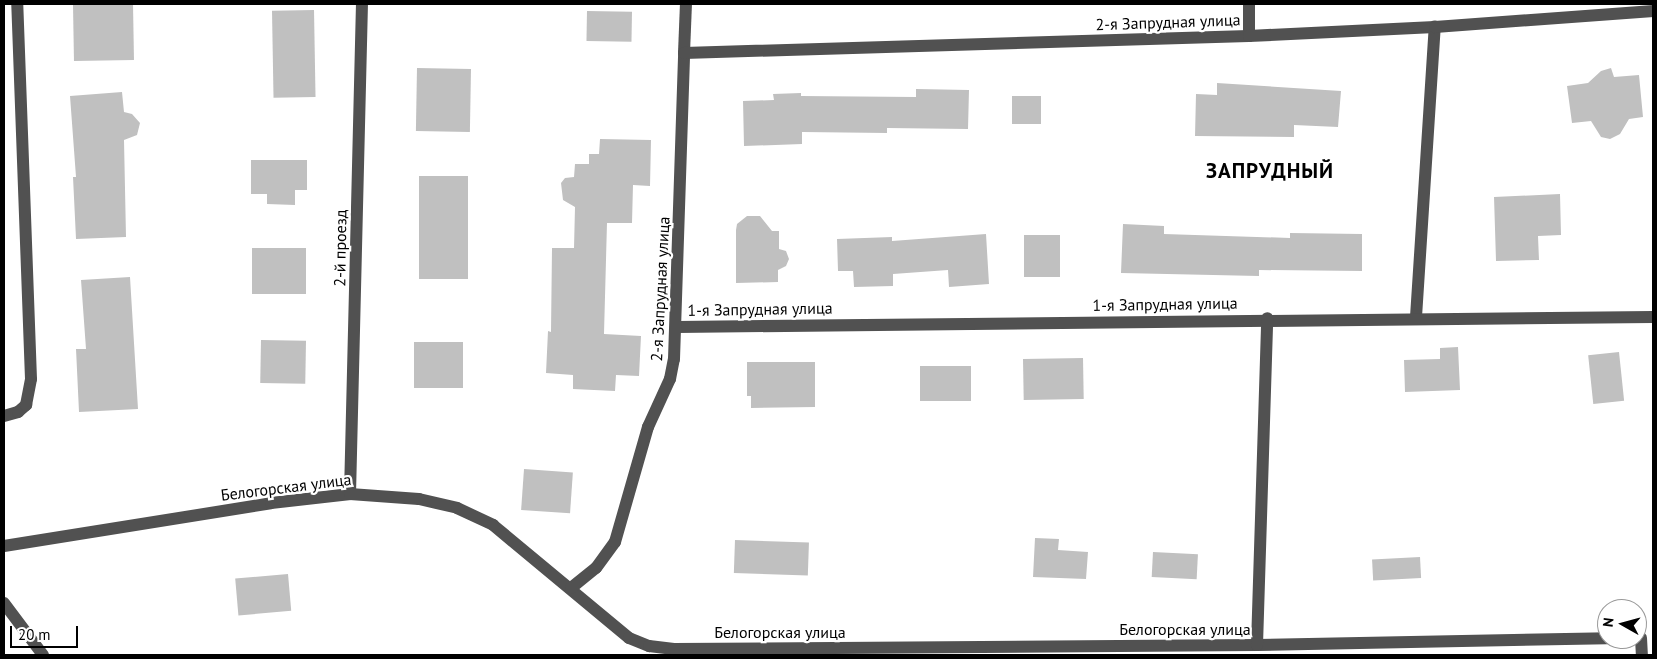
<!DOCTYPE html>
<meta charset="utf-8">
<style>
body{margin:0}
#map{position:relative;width:1657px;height:659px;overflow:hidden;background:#fff;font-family:"PT Sans",sans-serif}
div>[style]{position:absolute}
.building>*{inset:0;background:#c0c0c0;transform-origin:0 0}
.minor>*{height:12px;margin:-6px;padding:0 6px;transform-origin:6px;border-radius:6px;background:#515151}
span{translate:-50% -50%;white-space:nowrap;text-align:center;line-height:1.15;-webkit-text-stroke:4.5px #fff;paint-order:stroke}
.street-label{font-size:16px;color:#000}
.district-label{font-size:21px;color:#000;font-weight:700;letter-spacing:1px}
.frame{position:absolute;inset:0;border:5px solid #000;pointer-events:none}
.north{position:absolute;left:1597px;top:599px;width:50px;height:50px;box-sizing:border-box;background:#fff;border:1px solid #999;border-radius:50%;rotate:277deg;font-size:14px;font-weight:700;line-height:20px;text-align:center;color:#000}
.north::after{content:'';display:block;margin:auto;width:18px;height:22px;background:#000;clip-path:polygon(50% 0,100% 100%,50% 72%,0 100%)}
.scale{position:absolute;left:10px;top:626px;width:68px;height:22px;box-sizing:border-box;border:2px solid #000;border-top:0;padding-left:6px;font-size:15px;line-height:18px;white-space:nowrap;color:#000;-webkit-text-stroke:4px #fff;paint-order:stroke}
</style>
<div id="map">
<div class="building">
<i style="left:133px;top:4px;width:56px;height:60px;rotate:89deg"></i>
<i style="left:314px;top:10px;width:87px;height:42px;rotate:89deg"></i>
<i style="left:587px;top:11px;width:45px;height:30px;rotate:1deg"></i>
<i style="left:417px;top:68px;width:54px;height:63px;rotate:1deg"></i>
<i style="clip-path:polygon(1611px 68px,1614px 77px,1639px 75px,1643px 117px,1629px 119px,1620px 134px,1610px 139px,1601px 137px,1591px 121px,1572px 123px,1567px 86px,1588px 83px,1601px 71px)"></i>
<i style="clip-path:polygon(1217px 83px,1341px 91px,1338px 127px,1294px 125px,1294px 137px,1195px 136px,1196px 94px,1217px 95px)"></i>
<i style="clip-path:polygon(916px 89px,969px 90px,968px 129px,887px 128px,887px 133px,802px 132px,802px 144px,744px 146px,743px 101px,774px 100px,773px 94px,801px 93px,801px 96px,916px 97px)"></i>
<i style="clip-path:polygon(122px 92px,124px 112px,132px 114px,140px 123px,137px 135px,124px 140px,126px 237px,76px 239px,73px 177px,76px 177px,70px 96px)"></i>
<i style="left:1041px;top:96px;width:28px;height:29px;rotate:90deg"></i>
<i style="clip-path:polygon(600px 139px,651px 140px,650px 186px,633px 185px,632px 223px,607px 223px,604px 334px,641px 336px,639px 376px,616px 375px,615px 391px,573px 389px,573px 375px,546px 373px,548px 331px,551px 332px,552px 248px,574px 248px,575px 207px,563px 200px,561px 183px,565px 178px,574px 177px,575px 164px,589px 164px,589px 154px,599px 154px)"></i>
<i style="clip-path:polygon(251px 160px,307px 160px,307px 190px,295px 190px,295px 205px,267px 204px,267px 194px,251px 194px)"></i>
<i style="left:419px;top:176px;width:49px;height:103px"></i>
<i style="clip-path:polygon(1560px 194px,1561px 235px,1538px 236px,1539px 260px,1496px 261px,1494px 197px)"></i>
<i style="clip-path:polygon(747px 216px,760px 216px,772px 231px,779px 231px,779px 249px,786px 251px,789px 259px,786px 266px,778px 270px,778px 282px,736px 283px,736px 230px,737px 224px)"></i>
<i style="clip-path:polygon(1123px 224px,1164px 226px,1164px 234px,1290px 238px,1290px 233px,1362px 234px,1362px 271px,1259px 270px,1259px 276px,1121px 273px)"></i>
<i style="clip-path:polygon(986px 234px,989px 284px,949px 287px,948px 270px,893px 274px,893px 286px,854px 287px,853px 271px,838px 271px,837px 239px,892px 237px,892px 241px)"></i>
<i style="left:1024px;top:235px;width:36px;height:42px"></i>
<i style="left:252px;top:248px;width:54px;height:46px"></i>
<i style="clip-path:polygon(130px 277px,138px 409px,79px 412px,76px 349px,86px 349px,81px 280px)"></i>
<i style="left:261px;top:340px;width:45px;height:43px;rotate:1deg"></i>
<i style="left:414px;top:342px;width:49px;height:46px"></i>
<i style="clip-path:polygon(1458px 347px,1460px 390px,1405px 392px,1404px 360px,1440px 359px,1440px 348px)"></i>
<i style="left:1619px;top:352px;width:49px;height:31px;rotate:84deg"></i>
<i style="left:1083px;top:358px;width:41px;height:60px;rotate:89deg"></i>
<i style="clip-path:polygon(747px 362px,815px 362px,815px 407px,751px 408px,751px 396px,747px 396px)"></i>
<i style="left:920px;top:366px;width:51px;height:35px"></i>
<i style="left:524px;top:469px;width:49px;height:41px;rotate:4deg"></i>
<i style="clip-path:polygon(1035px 538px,1059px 539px,1058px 550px,1088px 552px,1086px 579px,1033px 577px)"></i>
<i style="left:735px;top:540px;width:74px;height:33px;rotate:2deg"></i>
<i style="left:1153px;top:552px;width:45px;height:25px;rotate:3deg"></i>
<i style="left:1420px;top:557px;width:21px;height:48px;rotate:87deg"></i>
<i style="left:288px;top:574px;width:37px;height:53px;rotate:85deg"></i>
</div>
<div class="minor">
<i style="left:1249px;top:36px;width:32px;rotate:-90deg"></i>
<i style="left:684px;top:53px;width:49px;rotate:-87.7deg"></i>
<i style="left:1416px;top:317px;width:291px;rotate:-86.3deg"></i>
<i style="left:677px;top:327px;width:976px;rotate:-0.59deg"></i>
<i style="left:4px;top:416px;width:15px;rotate:-16deg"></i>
<i style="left:18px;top:412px;width:11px;rotate:-41deg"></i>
<i style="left:26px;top:405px;width:26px;rotate:-79deg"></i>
<i style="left:31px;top:379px;width:375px;rotate:-92.1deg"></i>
<i style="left:350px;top:494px;width:490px;rotate:-88.6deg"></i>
<i style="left:4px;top:546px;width:270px;rotate:-9.1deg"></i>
<i style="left:271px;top:503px;width:80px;rotate:-6.5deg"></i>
<i style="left:350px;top:494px;width:69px;rotate:4.1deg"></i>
<i style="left:419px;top:499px;width:39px;rotate:13deg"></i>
<i style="left:457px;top:508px;width:40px;rotate:25deg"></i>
<i style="left:493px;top:525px;width:177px;rotate:39.7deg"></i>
<i style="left:629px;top:638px;width:22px;rotate:22deg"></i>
<i style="left:649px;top:646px;width:25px;rotate:7deg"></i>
<i style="left:674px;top:649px;width:583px;rotate:-0.39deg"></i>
<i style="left:1257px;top:645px;width:350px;rotate:-1.1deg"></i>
<i style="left:571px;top:588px;width:32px;rotate:-39deg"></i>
<i style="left:596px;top:568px;width:32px;rotate:-54deg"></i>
<i style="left:615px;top:542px;width:120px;rotate:-74deg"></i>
<i style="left:648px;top:427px;width:53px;rotate:-65.4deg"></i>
<i style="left:670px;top:379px;width:20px;rotate:-79deg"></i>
<i style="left:674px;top:359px;width:306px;rotate:-88.1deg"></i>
<i style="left:684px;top:53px;width:565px;rotate:-1.72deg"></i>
<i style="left:1249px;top:36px;width:186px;rotate:-2.8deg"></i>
<i style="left:1435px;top:27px;width:219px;rotate:-4.2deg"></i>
<i style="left:4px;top:603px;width:65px;rotate:53.1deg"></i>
<i style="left:1641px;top:638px;width:17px;rotate:87deg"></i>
<i style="left:1257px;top:645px;width:327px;rotate:-88.2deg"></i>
</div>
<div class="street-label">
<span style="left:1168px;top:22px;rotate:-2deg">2-я Запрудная улица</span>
<span style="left:340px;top:248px;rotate:-89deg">2-й проезд</span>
<span style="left:660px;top:289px;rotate:-87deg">2-я Запрудная улица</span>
<span style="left:1165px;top:304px;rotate:-1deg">1-я Запрудная улица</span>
<span style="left:760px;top:309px;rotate:-1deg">1-я Запрудная улица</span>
<span style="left:286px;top:487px;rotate:-7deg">Белогорская улица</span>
<span style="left:1185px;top:629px">Белогорская улица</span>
<span style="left:780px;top:632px">Белогорская улица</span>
</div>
<div class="district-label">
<span style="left:1270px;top:171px">ЗАПРУДНЫЙ</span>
</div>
<div class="frame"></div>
<div class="north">N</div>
<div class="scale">20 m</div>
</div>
